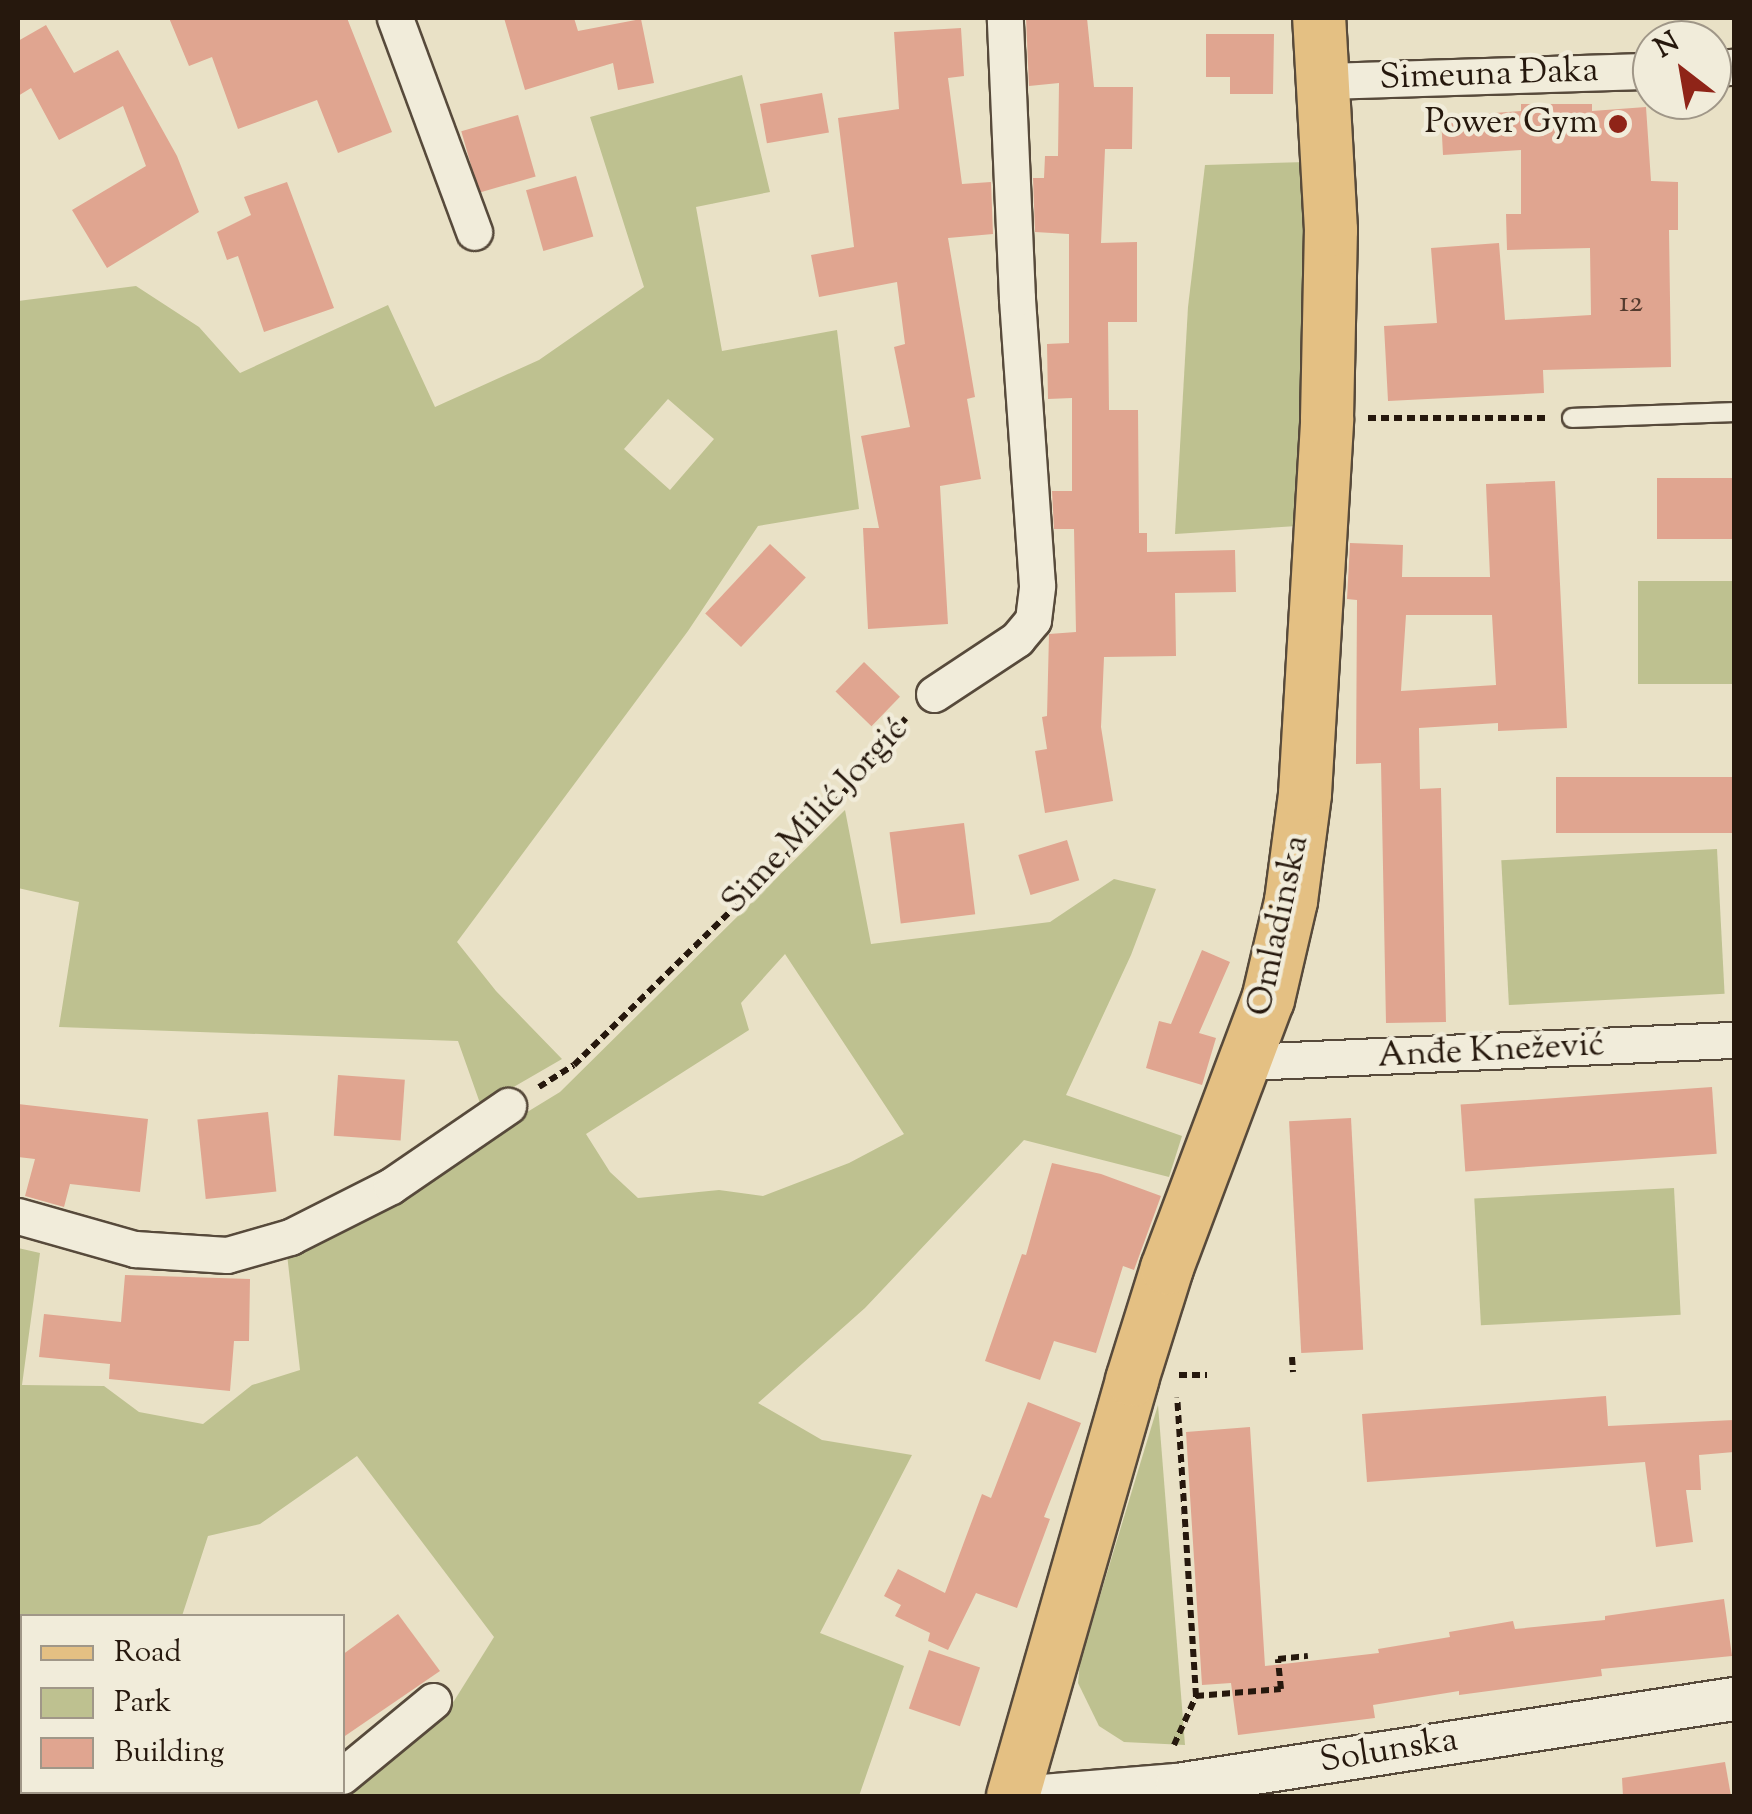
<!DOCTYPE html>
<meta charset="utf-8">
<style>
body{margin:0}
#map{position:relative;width:1752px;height:1814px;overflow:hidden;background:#e9e1c6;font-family:"Sorts Mill Goudy",serif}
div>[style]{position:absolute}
.green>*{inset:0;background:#bec190;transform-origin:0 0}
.building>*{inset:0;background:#e0a590;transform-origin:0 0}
.path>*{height:6px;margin-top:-3px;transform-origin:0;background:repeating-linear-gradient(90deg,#26180d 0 8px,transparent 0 13px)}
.roads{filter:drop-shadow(2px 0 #574a3b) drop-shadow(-2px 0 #574a3b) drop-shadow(0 2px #574a3b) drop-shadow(0 -2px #574a3b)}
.service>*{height:18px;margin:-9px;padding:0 9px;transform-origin:9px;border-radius:9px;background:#f1ecda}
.minor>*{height:35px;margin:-17.5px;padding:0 17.5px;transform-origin:17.5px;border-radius:17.5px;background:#f1ecda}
.tertiary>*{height:42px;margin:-21px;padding:0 21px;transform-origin:21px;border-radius:21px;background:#f1ecda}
.primary>*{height:52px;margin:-26px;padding:0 26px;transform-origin:26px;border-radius:26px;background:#e4c083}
.dots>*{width:28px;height:28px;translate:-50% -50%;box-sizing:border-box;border:5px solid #f1ecda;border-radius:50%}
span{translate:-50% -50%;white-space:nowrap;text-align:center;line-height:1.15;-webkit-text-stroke:9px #f1ecda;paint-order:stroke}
.number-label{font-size:30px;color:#543b2e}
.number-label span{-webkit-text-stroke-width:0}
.street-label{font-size:35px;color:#26180d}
.poi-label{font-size:35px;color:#26180d}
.right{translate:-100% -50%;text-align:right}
.frame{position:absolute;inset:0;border:20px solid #26180d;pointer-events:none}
.legend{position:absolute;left:20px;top:1614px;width:325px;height:180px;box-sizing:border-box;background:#f1ecda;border:2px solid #a09788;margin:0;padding:12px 18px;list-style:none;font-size:30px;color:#26180d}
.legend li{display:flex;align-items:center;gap:20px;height:50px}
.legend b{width:50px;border:2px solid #a09788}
.north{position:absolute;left:1632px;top:20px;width:100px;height:100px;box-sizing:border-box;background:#f1ecda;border:2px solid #a09788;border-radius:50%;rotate:329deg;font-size:28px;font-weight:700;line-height:40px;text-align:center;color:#26180d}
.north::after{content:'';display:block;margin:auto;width:35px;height:45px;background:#8f2418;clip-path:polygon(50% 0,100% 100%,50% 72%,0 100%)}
</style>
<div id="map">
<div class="green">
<i style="clip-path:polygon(evenodd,742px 75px,770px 192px,696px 207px,722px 351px,837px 330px,859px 509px,758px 526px,688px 631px,457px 942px,496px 991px,562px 1059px,481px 1106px,458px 1041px,59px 1027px,79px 902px,18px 888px,18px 301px,136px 286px,199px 327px,240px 373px,388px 305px,435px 407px,539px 360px,644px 287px,590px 117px,742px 75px,668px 399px,714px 439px,670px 490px,624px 449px,668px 399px)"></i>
<i style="clip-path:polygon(1306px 162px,1308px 272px,1297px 526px,1175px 534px,1188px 307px,1205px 165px)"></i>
<i style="left:1734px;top:581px;width:103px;height:96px;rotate:90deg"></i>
<i style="clip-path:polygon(evenodd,845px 810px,871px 944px,1050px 922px,1114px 879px,1156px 889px,1131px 955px,1066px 1095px,1182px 1136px,1169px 1177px,1024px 1140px,865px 1308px,758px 1403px,822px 1440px,912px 1455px,820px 1633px,904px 1666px,859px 1796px,337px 1796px,454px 1701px,494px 1637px,357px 1456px,260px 1524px,208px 1536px,182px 1616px,22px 1616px,22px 1637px,18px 1638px,18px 1248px,40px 1253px,22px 1385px,104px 1386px,139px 1412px,203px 1424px,252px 1385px,300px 1370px,287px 1254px,383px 1212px,442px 1175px,483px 1139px,560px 1092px,845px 810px,785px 954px,904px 1134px,849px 1163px,763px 1196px,719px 1190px,638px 1198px,610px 1172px,586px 1134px,749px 1030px,741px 1003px,785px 954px)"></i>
<i style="left:1717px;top:849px;width:145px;height:216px;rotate:87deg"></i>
<i style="left:1674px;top:1188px;width:127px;height:200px;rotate:87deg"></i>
<i style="clip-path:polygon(1158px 1405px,1185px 1745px,1124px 1742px,1099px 1726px,1078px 1683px,1080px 1662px)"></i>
</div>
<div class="building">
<i style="clip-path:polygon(169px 18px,347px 18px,392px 132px,338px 153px,317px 100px,238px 129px,212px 57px,189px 66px)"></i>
<i style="clip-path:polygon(504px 18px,574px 18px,578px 31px,641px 19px,654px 83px,618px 90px,613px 63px,525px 90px)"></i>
<i style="clip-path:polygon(1026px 18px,1087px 18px,1094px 87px,1133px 87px,1132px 149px,1105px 149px,1101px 243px,1137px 242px,1137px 322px,1108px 322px,1109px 410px,1138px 410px,1139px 533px,1147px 533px,1147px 552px,1235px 550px,1236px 592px,1175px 593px,1176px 656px,1104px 657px,1101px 727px,1113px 801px,1045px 813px,1035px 751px,1047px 749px,1042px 717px,1047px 716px,1049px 634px,1076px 632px,1074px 529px,1054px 529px,1052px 491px,1072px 491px,1072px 398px,1048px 399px,1047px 344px,1069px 343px,1069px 234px,1035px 232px,1033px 178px,1044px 178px,1045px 156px,1058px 156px,1059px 83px,1029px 86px)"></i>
<i style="clip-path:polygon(46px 25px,74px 73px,118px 50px,177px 156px,199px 212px,107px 268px,72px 210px,146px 166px,123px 106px,59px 140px,31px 88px,18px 96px,18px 41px)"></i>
<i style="clip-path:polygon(961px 28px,964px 76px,948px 78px,962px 184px,991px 182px,993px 234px,948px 238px,975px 397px,967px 399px,981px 479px,940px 486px,948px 624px,868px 629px,863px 528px,879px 528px,861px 436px,910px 427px,894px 347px,905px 344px,897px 282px,819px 297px,811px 255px,854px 247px,838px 118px,899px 109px,894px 32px)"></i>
<i style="clip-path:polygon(1206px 34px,1274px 34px,1273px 94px,1230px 94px,1230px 77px,1206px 77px)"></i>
<i style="left:822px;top:93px;width:40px;height:63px;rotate:80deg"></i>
<i style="clip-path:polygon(1521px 104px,1592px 104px,1592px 111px,1646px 107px,1651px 181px,1678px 182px,1678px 230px,1669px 230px,1671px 367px,1543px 370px,1544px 393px,1388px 401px,1384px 326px,1437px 323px,1431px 248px,1499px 243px,1505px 320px,1591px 315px,1590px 248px,1507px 250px,1506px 214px,1521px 214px,1521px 150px,1443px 155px,1441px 117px,1521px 111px)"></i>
<i style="left:518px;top:115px;width:64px;height:59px;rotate:74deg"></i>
<i style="left:576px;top:176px;width:63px;height:52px;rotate:74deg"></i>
<i style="clip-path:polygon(287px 182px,334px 308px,264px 332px,238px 256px,227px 260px,217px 232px,251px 215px,244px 197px)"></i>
<i style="left:1734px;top:478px;width:61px;height:77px;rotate:90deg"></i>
<i style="clip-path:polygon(evenodd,1555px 481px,1567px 728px,1498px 731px,1498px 723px,1419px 728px,1420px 789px,1441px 788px,1446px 1022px,1386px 1023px,1381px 763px,1356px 764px,1357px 600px,1347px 599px,1350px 543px,1403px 545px,1402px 577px,1490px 577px,1486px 484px,1555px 481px,1406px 615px,1492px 615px,1496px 685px,1401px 691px,1406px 615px)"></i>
<i style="left:770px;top:544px;width:49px;height:95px;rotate:43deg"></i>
<i style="left:864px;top:662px;width:50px;height:41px;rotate:44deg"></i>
<i style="left:1734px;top:777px;width:56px;height:178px;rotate:90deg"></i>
<i style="left:964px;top:823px;width:92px;height:75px;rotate:83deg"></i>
<i style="left:1067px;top:840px;width:42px;height:51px;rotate:73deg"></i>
<i style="clip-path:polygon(1202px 950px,1230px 962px,1199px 1033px,1216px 1038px,1202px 1085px,1146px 1068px,1159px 1021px,1171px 1024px)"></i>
<i style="left:338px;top:1075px;width:67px;height:61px;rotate:4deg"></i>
<i style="left:1712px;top:1087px;width:67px;height:252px;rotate:86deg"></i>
<i style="clip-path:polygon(18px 1104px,148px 1119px,140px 1192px,70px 1184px,64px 1207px,25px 1196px,35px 1159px,18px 1157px)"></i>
<i style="left:268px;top:1112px;width:80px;height:71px;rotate:84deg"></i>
<i style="left:1351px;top:1118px;width:232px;height:62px;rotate:87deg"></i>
<i style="clip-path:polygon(1052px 1163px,1101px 1174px,1161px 1196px,1134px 1270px,1123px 1266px,1096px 1353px,1054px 1341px,1040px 1380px,985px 1361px,1022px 1254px,1026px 1255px)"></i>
<i style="clip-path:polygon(125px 1275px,250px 1279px,249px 1341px,234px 1341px,230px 1391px,109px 1379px,110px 1364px,39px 1357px,44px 1314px,121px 1322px)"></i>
<i style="clip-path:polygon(1606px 1396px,1608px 1426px,1734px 1420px,1734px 1452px,1699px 1455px,1701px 1490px,1686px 1490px,1693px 1542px,1656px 1547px,1645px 1462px,1367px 1482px,1362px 1414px)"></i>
<i style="clip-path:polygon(1028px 1402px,1081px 1423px,1044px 1517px,1050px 1519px,1017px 1608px,976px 1593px,948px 1650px,928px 1641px,930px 1633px,895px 1616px,901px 1605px,884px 1596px,898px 1569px,945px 1593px,982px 1494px,991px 1498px)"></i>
<i style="clip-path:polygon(1250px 1427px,1265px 1666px,1379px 1653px,1378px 1649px,1450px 1637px,1449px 1632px,1513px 1621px,1515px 1629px,1605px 1620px,1605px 1616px,1724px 1599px,1732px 1656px,1601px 1669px,1602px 1676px,1459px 1695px,1459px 1691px,1373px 1705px,1375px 1718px,1238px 1735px,1231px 1683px,1202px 1685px,1186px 1432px)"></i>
<i style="clip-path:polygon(398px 1614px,440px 1671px,342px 1738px,342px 1655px)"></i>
<i style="left:929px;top:1650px;width:54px;height:62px;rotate:19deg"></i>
<i style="clip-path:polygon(1725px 1762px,1731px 1796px,1623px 1796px,1622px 1778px)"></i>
</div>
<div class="path">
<i style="left:1368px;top:418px;width:178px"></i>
<i style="left:539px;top:1087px;width:41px;rotate:-32.2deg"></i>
<i style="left:574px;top:1065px;width:332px;rotate:-44.5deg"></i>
<i style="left:811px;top:832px;width:148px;rotate:-50.2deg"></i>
<i style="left:1292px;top:1357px;width:15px;rotate:86deg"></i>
<i style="left:1179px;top:1375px;width:28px"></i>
<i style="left:1196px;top:1696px;width:85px;rotate:-4.7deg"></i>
<i style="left:1281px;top:1689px;width:30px;rotate:-96deg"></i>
<i style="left:1278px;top:1659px;width:30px;rotate:-6deg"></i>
<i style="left:1174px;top:1745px;width:54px;rotate:-65.8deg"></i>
<i style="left:1196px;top:1696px;width:299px;rotate:-93.6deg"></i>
</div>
<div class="roads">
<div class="service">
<i style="left:1572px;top:418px;width:162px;rotate:-2.1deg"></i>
</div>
<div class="minor">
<i style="left:395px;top:18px;width:228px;rotate:69.7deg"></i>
<i style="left:1712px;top:68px;width:22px;rotate:-3deg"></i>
<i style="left:1326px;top:81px;width:326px;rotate:-1.8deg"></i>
<i style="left:934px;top:694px;width:100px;rotate:-33.5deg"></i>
<i style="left:1017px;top:639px;width:25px;rotate:-50deg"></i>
<i style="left:1033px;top:620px;width:35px;rotate:-83deg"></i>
<i style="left:1037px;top:585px;width:288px;rotate:-94deg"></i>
<i style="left:1017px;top:298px;width:280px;rotate:-92.5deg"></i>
<i style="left:1247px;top:1062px;width:487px;rotate:-2.6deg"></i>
<i style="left:18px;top:1216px;width:122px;rotate:15.8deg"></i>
<i style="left:135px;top:1249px;width:92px;rotate:3.7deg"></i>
<i style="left:227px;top:1255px;width:66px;rotate:-15.9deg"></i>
<i style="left:290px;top:1237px;width:113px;rotate:-26.8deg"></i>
<i style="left:391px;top:1186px;width:142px;rotate:-34.4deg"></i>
<i style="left:342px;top:1776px;width:118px;rotate:-39.5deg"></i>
<i style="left:311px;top:1796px;width:8px;rotate:-30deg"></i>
</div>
<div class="tertiary">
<i style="left:1043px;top:1796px;width:134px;rotate:-4.7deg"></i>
<i style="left:1177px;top:1785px;width:564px;rotate:-8.78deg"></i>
</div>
<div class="primary">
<i style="left:1013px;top:1796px;width:433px;rotate:-74deg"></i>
<i style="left:1132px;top:1380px;width:117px;rotate:-72.6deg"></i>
<i style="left:1167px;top:1268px;width:286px;rotate:-69.4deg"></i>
<i style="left:1268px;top:1000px;width:102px;rotate:-76.9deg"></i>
<i style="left:1291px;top:901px;width:108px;rotate:-82.5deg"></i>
<i style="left:1305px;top:794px;width:376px;rotate:-86.6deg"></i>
<i style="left:1327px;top:419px;width:189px;rotate:-88.8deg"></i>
<i style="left:1331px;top:230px;width:212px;rotate:-93.2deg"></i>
</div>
</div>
<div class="dots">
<i style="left:1618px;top:124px;background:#8f2418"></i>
</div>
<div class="number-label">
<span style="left:1631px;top:304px">12</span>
</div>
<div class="street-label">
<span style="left:1489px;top:76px;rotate:-2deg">Simeuna Đaka</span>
<span style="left:816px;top:817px;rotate:-47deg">Sime Milić Jorgić</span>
<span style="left:1280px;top:926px;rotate:-78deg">Omladinska</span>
<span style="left:1491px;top:1052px;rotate:-3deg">Anđe Knežević</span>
<span style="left:1389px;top:1752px;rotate:-9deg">Solunska</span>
</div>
<div class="poi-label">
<span class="right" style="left:1598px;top:124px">Power Gym</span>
</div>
<div class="frame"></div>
<ul class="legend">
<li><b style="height:12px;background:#e4c083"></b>Road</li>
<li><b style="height:28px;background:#bec190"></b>Park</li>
<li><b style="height:28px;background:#e0a590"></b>Building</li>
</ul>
<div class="north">N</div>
</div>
